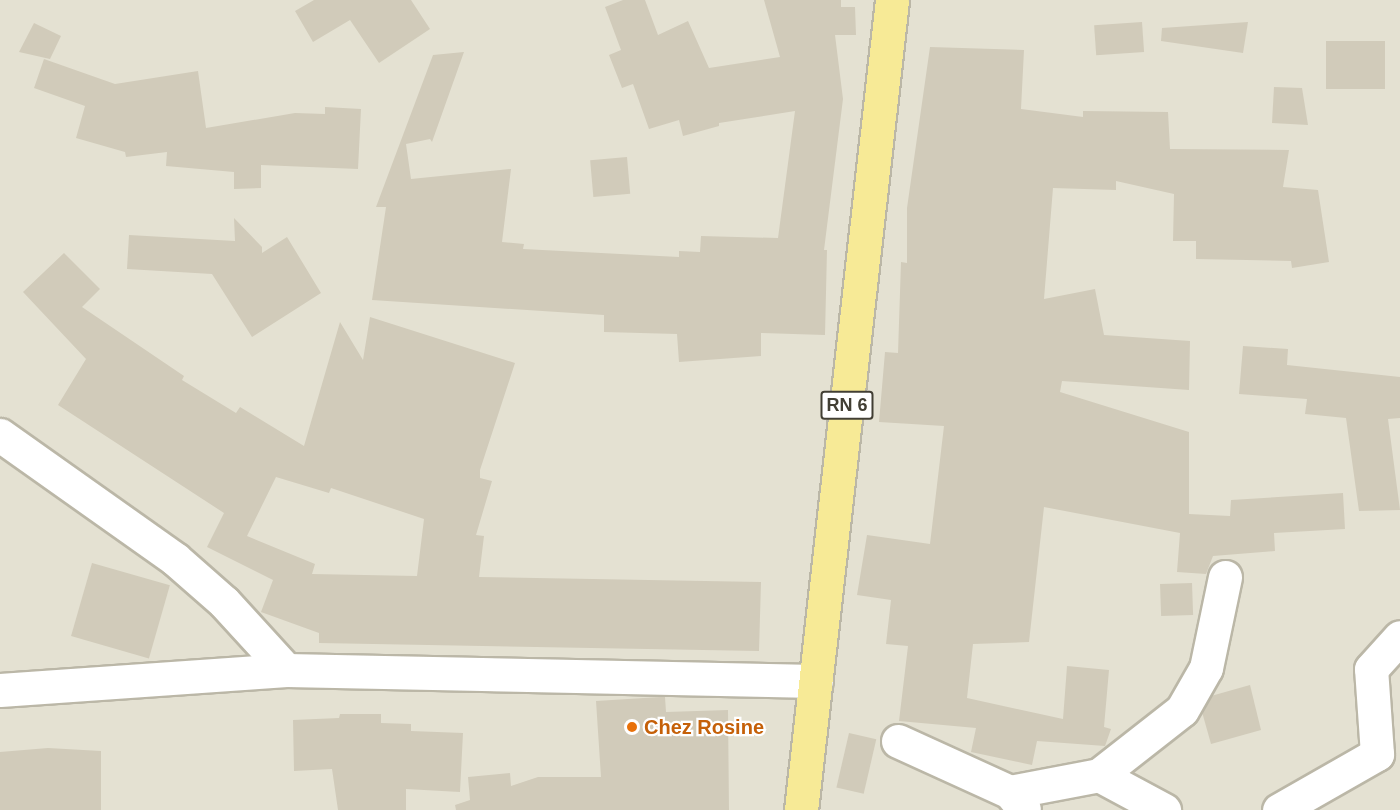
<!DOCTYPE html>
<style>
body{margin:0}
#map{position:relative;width:1400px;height:810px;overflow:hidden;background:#f0eee3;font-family:Helvetica,sans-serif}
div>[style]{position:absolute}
.residential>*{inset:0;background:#e4e1d2;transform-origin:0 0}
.building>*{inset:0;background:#d1cbba;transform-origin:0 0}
.roads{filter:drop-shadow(2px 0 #bbb7a7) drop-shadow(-2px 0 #bbb7a7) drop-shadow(0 2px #bbb7a7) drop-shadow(0 -2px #bbb7a7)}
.street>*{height:33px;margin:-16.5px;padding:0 16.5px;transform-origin:16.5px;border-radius:16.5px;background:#fff}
.primary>*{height:33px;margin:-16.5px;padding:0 16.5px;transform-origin:16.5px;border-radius:16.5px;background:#f7ea96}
.dots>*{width:16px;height:16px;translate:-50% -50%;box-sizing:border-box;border:3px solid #fff;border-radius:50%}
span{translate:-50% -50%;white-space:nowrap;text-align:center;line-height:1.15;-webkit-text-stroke:4.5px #fff;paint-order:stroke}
.shield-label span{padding:2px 4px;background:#fff;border:2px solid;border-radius:4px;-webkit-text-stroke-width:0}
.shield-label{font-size:18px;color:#423f34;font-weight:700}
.food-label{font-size:20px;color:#c56008;font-weight:700}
.left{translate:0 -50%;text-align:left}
</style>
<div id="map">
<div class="residential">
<i style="left:0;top:0;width:1400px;height:810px"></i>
</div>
<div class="building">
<i style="clip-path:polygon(314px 0,411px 0,430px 29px,379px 63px,350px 20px,313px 42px,295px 11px)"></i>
<i style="clip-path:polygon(623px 0,645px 0,658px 35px,688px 21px,709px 68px,780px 57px,764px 0,841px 0,841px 7px,855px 7px,856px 35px,835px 35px,843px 99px,824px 250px,827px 250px,825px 335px,761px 333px,761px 356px,679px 362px,677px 334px,604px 332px,604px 315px,372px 300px,386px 207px,376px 207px,433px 55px,464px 52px,432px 142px,430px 139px,406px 144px,411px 179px,511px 169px,502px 242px,524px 244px,523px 249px,679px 257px,679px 251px,700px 252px,701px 236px,778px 238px,795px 111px,719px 123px,719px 126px,683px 136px,679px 120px,649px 129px,633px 84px,622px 88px,609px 55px,621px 50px,605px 7px)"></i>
<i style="left:1142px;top:22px;width:30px;height:48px;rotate:86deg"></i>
<i style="clip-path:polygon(1248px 22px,1243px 53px,1161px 41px,1162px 28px)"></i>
<i style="clip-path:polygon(34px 23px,61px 36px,50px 59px,19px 52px)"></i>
<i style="left:1385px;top:41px;width:48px;height:59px;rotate:90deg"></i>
<i style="clip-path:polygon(930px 47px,1024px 50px,1021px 109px,1083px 117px,1083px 111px,1168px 112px,1170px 149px,1289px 150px,1283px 187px,1318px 190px,1329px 262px,1292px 268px,1291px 261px,1196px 259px,1196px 241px,1173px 241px,1174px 194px,1116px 181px,1116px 190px,1053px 188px,1044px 299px,1095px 289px,1104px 335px,1190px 341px,1189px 390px,1062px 381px,1060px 392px,1189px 432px,1189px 514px,1230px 516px,1231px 500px,1343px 493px,1345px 529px,1274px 533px,1275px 551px,1213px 556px,1206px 574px,1177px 572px,1180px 533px,1044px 507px,1029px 642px,973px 644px,967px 698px,1063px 719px,1067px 666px,1109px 670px,1104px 727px,1111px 729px,1105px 746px,1037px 741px,1032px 765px,971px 752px,976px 728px,899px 721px,908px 646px,886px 644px,891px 600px,857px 595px,867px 535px,930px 544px,944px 426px,879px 422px,885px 352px,898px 353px,901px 262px,907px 263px,907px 208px)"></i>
<i style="clip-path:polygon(44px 59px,115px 84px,198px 71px,206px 128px,295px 113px,325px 114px,325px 107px,361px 109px,358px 169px,261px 165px,261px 188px,234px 189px,234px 172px,166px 166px,167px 152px,126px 157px,125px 152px,76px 138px,85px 106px,34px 88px)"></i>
<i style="clip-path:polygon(1274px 87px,1302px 88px,1308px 125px,1272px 123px)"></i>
<i style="left:627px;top:157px;width:37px;height:37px;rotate:85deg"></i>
<i style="clip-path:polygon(234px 218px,262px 247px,262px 253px,287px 237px,321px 293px,252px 337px,212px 274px,127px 269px,129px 235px,235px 241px)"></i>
<i style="clip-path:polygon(evenodd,64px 253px,100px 289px,82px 307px,184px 376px,182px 380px,236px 413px,240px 407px,304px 446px,340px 322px,363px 360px,370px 317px,515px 363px,480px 470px,480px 478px,492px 481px,476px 535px,484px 536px,479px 577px,761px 582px,759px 651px,319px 643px,319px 633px,261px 612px,273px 580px,207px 547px,224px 513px,58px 405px,86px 359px,23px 292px,64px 253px,276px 477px,329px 493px,331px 488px,424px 519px,417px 576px,312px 574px,315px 564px,247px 536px,276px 477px)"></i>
<i style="clip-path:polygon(1243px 346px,1288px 349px,1287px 365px,1400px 377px,1400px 418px,1388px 419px,1400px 510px,1359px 511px,1346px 418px,1305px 414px,1307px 399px,1239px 394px)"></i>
<i style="left:92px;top:563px;width:81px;height:76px;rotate:16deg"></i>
<i style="left:1192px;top:583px;width:32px;height:32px;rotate:88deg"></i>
<i style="clip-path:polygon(1250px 685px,1261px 730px,1211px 744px,1202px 712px,1211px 696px)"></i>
<i style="clip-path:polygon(660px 697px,665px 697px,666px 712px,728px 710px,729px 810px,456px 810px,455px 805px,470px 800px,468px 777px,510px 773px,511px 786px,538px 777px,601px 777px,596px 701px)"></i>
<i style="clip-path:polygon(340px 714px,381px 714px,381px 723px,411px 724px,411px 731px,463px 733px,460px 792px,406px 789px,406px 810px,338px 810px,332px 769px,294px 771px,293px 720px,339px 718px)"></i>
<i style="left:849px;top:733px;width:28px;height:56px;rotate:13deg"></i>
<i style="clip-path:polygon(48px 748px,101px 751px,101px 810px,0 810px,0 752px)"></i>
</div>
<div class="roads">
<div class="street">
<i style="left:0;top:435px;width:214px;rotate:35.3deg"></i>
<i style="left:175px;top:559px;width:65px;rotate:41.3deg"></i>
<i style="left:224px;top:602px;width:92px;rotate:47.6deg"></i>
<i style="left:0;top:690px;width:287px;rotate:-4deg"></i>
<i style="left:286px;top:670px;width:530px;rotate:1.19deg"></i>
<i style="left:898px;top:741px;width:123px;rotate:24.5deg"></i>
<i style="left:1010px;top:792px;width:22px;rotate:51deg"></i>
<i style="left:1099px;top:775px;width:74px;rotate:28.3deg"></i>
<i style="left:1010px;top:792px;width:91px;rotate:-10.8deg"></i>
<i style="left:1099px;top:775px;width:105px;rotate:-38.1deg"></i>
<i style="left:1182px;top:710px;width:48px;rotate:-60.3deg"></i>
<i style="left:1206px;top:668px;width:93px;rotate:-78.2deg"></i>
<i style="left:1279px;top:810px;width:113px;rotate:-29.7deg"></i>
<i style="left:1377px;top:754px;width:85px;rotate:-94deg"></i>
<i style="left:1371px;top:669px;width:43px;rotate:-47.8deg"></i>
</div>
<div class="primary">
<i style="left:801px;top:810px;width:815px;rotate:-83.59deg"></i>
</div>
</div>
<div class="dots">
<i style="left:632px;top:727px;background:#e8710a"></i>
</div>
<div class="shield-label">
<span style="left:847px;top:405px">RN 6</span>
</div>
<div class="food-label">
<span class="left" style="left:644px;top:727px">Chez Rosine</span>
</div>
</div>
